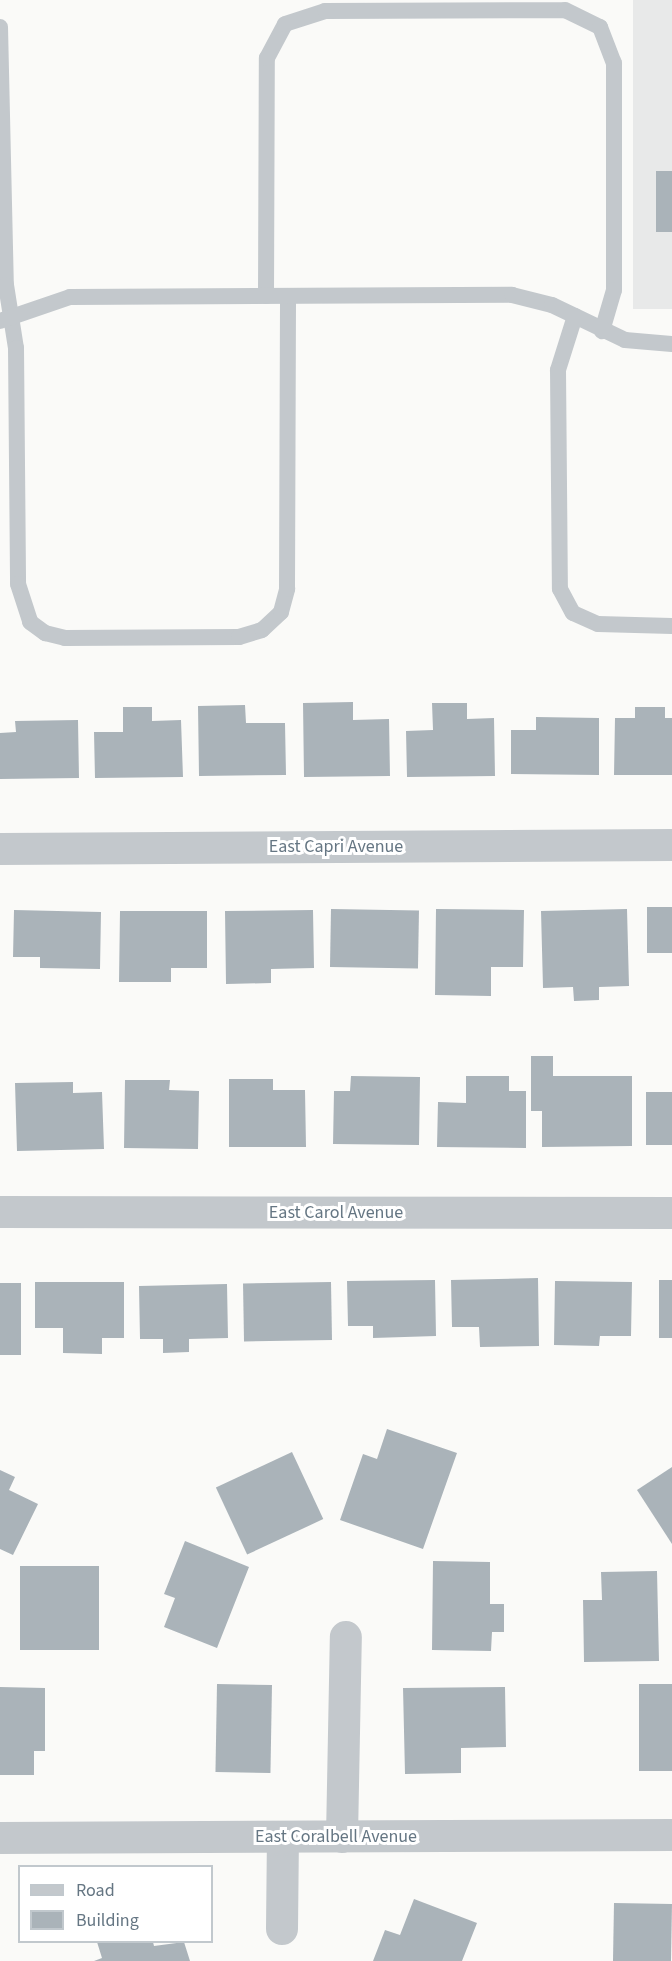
<!DOCTYPE html>
<style>
body{margin:0}
#map{position:relative;width:672px;height:1961px;overflow:hidden;background:#fafaf8;font-family:"Source Sans 3",sans-serif}
div>[style]{position:absolute}
.built>*{inset:0;background:#e8e9e9;transform-origin:0 0}
.building>*{inset:0;background:#aab3b9;transform-origin:0 0}
.service>*{height:16px;margin:-8px;padding:0 8px;transform-origin:8px;border-radius:8px;background:#c3c8cc}
.minor>*{height:32px;margin:-16px;padding:0 16px;transform-origin:16px;border-radius:16px;background:#c3c8cc}
span{translate:-50% -50%;white-space:nowrap;text-align:center;line-height:1.15;-webkit-text-stroke:6px #fff;paint-order:stroke}
.street-label{font-size:18px;color:#657683}
.legend{position:absolute;left:18px;top:1865px;width:195px;height:78px;box-sizing:border-box;background:#fff;border:2px solid #c1c8cd;margin:0;padding:8px 10px;list-style:none;font-size:18px;color:#657683}
.legend li{display:flex;align-items:center;gap:12px;height:30px}
.legend b{width:30px;border:2px solid #c1c8cd}
</style>
<div id="map">
<div class="built">
<i style="left:633px;top:0;width:39px;height:309px"></i>
</div>
<div class="building">
<i style="left:656px;top:171px;width:16px;height:61px"></i>
<i style="clip-path:polygon(353px 702px,353px 720px,389px 719px,390px 776px,304px 777px,303px 703px)"></i>
<i style="clip-path:polygon(432px 703px,467px 703px,467px 719px,494px 718px,495px 776px,407px 777px,406px 731px,433px 730px)"></i>
<i style="clip-path:polygon(245px 705px,246px 723px,285px 723px,286px 775px,199px 776px,198px 706px)"></i>
<i style="clip-path:polygon(123px 707px,152px 707px,152px 721px,181px 720px,183px 777px,95px 778px,94px 732px,123px 732px)"></i>
<i style="clip-path:polygon(635px 707px,665px 707px,665px 718px,672px 718px,672px 775px,614px 775px,615px 718px,635px 718px)"></i>
<i style="clip-path:polygon(536px 717px,599px 718px,599px 775px,511px 774px,511px 730px,536px 730px)"></i>
<i style="clip-path:polygon(78px 720px,79px 778px,0 779px,0 733px,16px 732px,15px 721px)"></i>
<i style="left:647px;top:907px;width:25px;height:46px"></i>
<i style="left:331px;top:909px;width:88px;height:58px;rotate:1deg"></i>
<i style="clip-path:polygon(436px 909px,524px 910px,523px 967px,491px 967px,491px 996px,435px 995px)"></i>
<i style="clip-path:polygon(627px 909px,629px 986px,599px 987px,599px 1000px,574px 1001px,573px 987px,543px 988px,541px 911px)"></i>
<i style="clip-path:polygon(14px 910px,101px 912px,100px 969px,40px 968px,40px 957px,13px 957px)"></i>
<i style="clip-path:polygon(313px 910px,314px 968px,271px 969px,271px 983px,226px 984px,225px 911px)"></i>
<i style="clip-path:polygon(120px 911px,207px 911px,207px 968px,171px 968px,171px 982px,119px 982px)"></i>
<i style="clip-path:polygon(531px 1056px,553px 1056px,553px 1076px,632px 1076px,632px 1146px,542px 1147px,542px 1111px,531px 1111px)"></i>
<i style="clip-path:polygon(351px 1076px,420px 1077px,419px 1145px,333px 1144px,334px 1091px,350px 1091px)"></i>
<i style="clip-path:polygon(466px 1076px,509px 1076px,509px 1091px,526px 1091px,526px 1148px,437px 1147px,438px 1102px,466px 1103px)"></i>
<i style="clip-path:polygon(229px 1079px,273px 1079px,273px 1090px,305px 1090px,306px 1147px,229px 1147px)"></i>
<i style="clip-path:polygon(125px 1080px,170px 1080px,169px 1090px,199px 1091px,198px 1149px,124px 1148px)"></i>
<i style="clip-path:polygon(73px 1082px,73px 1093px,102px 1092px,104px 1149px,17px 1151px,15px 1083px)"></i>
<i style="left:672px;top:1092px;width:53px;height:26px;rotate:90deg"></i>
<i style="clip-path:polygon(538px 1278px,539px 1346px,480px 1347px,479px 1327px,452px 1327px,451px 1280px)"></i>
<i style="clip-path:polygon(435px 1280px,436px 1336px,373px 1338px,373px 1326px,348px 1326px,347px 1281px)"></i>
<i style="left:659px;top:1280px;width:13px;height:58px"></i>
<i style="clip-path:polygon(555px 1281px,632px 1282px,631px 1336px,600px 1336px,599px 1346px,554px 1345px)"></i>
<i style="clip-path:polygon(35px 1282px,124px 1282px,124px 1338px,102px 1338px,102px 1354px,63px 1353px,63px 1328px,35px 1328px)"></i>
<i style="left:331px;top:1282px;width:58px;height:88px;rotate:89deg"></i>
<i style="left:0;top:1283px;width:21px;height:72px"></i>
<i style="clip-path:polygon(227px 1284px,228px 1338px,189px 1339px,189px 1352px,163px 1353px,163px 1339px,140px 1339px,139px 1286px)"></i>
<i style="clip-path:polygon(387px 1429px,457px 1453px,423px 1549px,340px 1520px,363px 1454px,377px 1459px)"></i>
<i style="left:292px;top:1452px;width:74px;height:84px;rotate:65deg"></i>
<i style="clip-path:polygon(672px 1467px,672px 1544px,637px 1490px)"></i>
<i style="clip-path:polygon(0 1470px,15px 1477px,9px 1490px,38px 1504px,13px 1555px,0 1549px)"></i>
<i style="clip-path:polygon(185px 1541px,249px 1567px,217px 1648px,164px 1627px,175px 1598px,164px 1594px)"></i>
<i style="clip-path:polygon(433px 1561px,490px 1562px,490px 1604px,504px 1604px,504px 1632px,492px 1632px,491px 1651px,432px 1650px)"></i>
<i style="left:20px;top:1566px;width:79px;height:84px"></i>
<i style="clip-path:polygon(657px 1571px,659px 1661px,584px 1662px,583px 1600px,602px 1600px,601px 1572px)"></i>
<i style="left:217px;top:1684px;width:55px;height:88px;rotate:1deg"></i>
<i style="left:639px;top:1684px;width:33px;height:87px"></i>
<i style="clip-path:polygon(0 1687px,45px 1688px,45px 1751px,34px 1751px,34px 1775px,0 1775px)"></i>
<i style="clip-path:polygon(505px 1687px,506px 1747px,461px 1748px,461px 1773px,405px 1774px,403px 1688px)"></i>
<i style="clip-path:polygon(414px 1899px,477px 1923px,462px 1961px,373px 1961px,385px 1930px,400px 1935px)"></i>
<i style="left:614px;top:1903px;width:58px;height:58px;rotate:1deg"></i>
<i style="clip-path:polygon(97px 1942px,153px 1942px,154px 1946px,184px 1942px,190px 1961px,94px 1961px,102px 1958px)"></i>
</div>
<div class="service">
<i style="left:0;top:27px;width:258px;rotate:88.7deg"></i>
<i style="left:6px;top:285px;width:64px;rotate:81deg"></i>
<i style="left:16px;top:348px;width:236px;rotate:89.5deg"></i>
<i style="left:18px;top:584px;width:40px;rotate:72deg"></i>
<i style="left:30px;top:622px;width:19px;rotate:36deg"></i>
<i style="left:45px;top:633px;width:21px;rotate:14deg"></i>
<i style="left:65px;top:638px;width:174px;rotate:-0.3deg"></i>
<i style="left:239px;top:637px;width:24px;rotate:-17deg"></i>
<i style="left:262px;top:630px;width:26px;rotate:-43deg"></i>
<i style="left:281px;top:612px;width:24px;rotate:-75deg"></i>
<i style="left:287px;top:589px;width:293px;rotate:-89.8deg"></i>
<i style="left:266px;top:296px;width:238px;rotate:-89.8deg"></i>
<i style="left:267px;top:58px;width:38px;rotate:-62deg"></i>
<i style="left:285px;top:24px;width:42px;rotate:-18deg"></i>
<i style="left:325px;top:11px;width:240px;rotate:-0.2deg"></i>
<i style="left:565px;top:10px;width:39px;rotate:26deg"></i>
<i style="left:600px;top:27px;width:39px;rotate:69deg"></i>
<i style="left:614px;top:63px;width:227px;rotate:90deg"></i>
<i style="left:614px;top:290px;width:43px;rotate:106.3deg"></i>
<i style="left:575px;top:316px;width:57px;rotate:107.5deg"></i>
<i style="left:558px;top:370px;width:219px;rotate:89.5deg"></i>
<i style="left:560px;top:589px;width:27px;rotate:62deg"></i>
<i style="left:573px;top:613px;width:27px;rotate:24deg"></i>
<i style="left:598px;top:624px;width:74px;rotate:1.5deg"></i>
<i style="left:0;top:321px;width:74px;rotate:-18.9deg"></i>
<i style="left:70px;top:297px;width:442px;rotate:-0.3deg"></i>
<i style="left:512px;top:295px;width:41px;rotate:14deg"></i>
<i style="left:552px;top:305px;width:81px;rotate:25.6deg"></i>
<i style="left:625px;top:340px;width:47px;rotate:4.9deg"></i>
</div>
<div class="minor">
<i style="left:0;top:849px;width:672px;rotate:-0.34deg"></i>
<i style="left:0;top:1212px;width:672px;rotate:0.09deg"></i>
<i style="left:342px;top:1837px;width:200px;rotate:-88.9deg"></i>
<i style="left:0;top:1838px;width:672px;rotate:-0.26deg"></i>
<i style="left:282px;top:1929px;width:92px;rotate:-89.4deg"></i>
</div>
<div class="street-label">
<span style="left:336px;top:847px">East Capri Avenue</span>
<span style="left:336px;top:1213px">East Carol Avenue</span>
<span style="left:336px;top:1837px">East Coralbell Avenue</span>
</div>
<ul class="legend">
<li><b style="height:8px;background:#c3c8cc"></b>Road</li>
<li><b style="height:16px;background:#aab3b9"></b>Building</li>
</ul>
</div>
